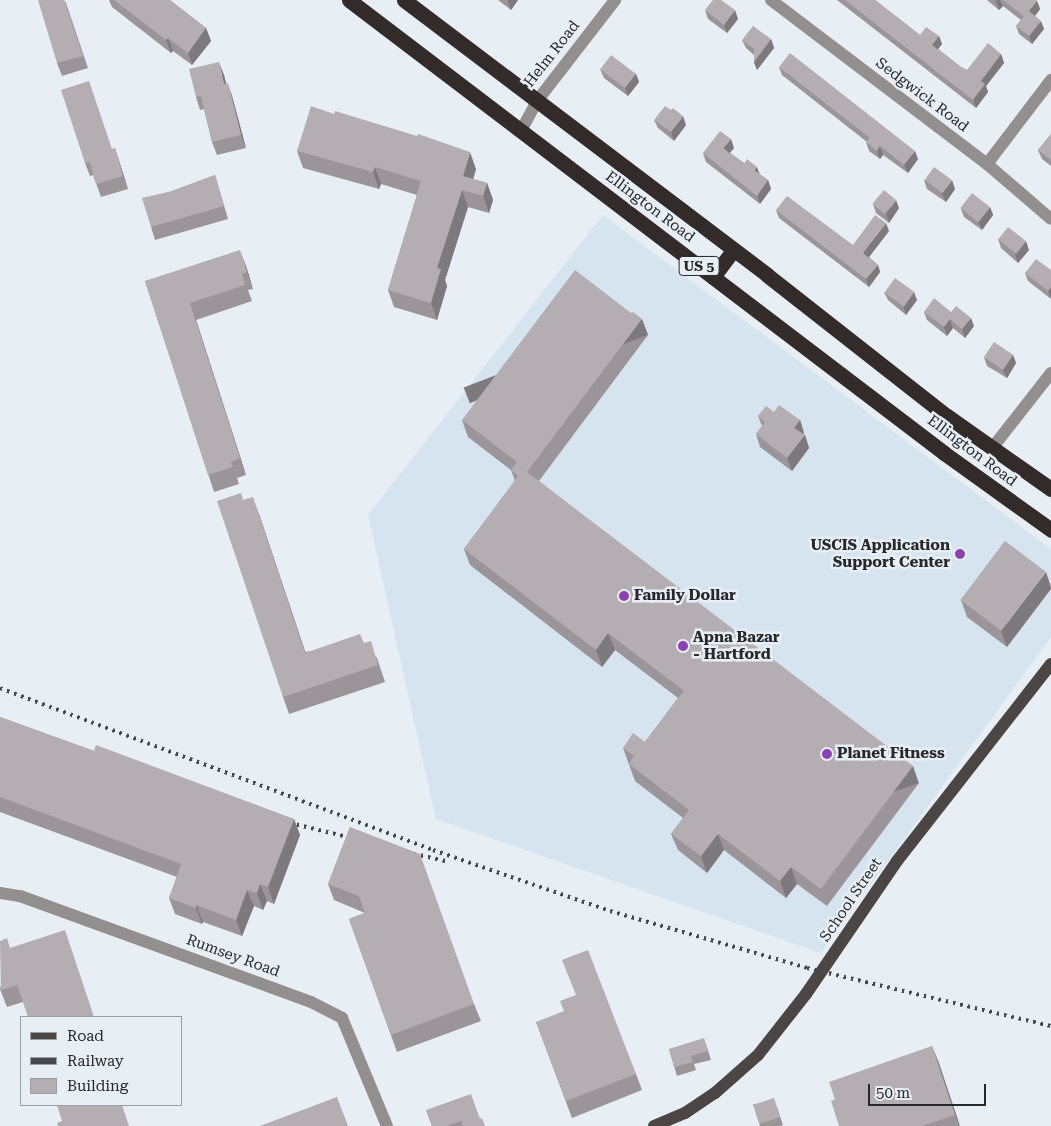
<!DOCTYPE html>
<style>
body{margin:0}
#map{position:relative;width:1051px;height:1126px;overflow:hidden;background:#e7eef4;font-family:"Roboto Serif",serif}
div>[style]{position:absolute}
.built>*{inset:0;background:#d6e4ef}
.minor>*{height:12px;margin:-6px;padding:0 6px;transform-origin:6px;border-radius:6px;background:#938f8e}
.major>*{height:12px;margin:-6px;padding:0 6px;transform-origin:6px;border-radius:6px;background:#4b4543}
.highway>*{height:15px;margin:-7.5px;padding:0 7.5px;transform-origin:7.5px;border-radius:7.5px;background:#322b29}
.rail>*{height:4px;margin-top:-2px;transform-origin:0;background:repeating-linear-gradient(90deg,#45484c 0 2.5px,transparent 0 7.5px)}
.wall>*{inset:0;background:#9b9599}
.shaded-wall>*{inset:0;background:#7e797d;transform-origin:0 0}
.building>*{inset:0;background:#b4adb2;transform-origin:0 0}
.dots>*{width:14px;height:14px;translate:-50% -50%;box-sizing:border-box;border:2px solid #e7eef4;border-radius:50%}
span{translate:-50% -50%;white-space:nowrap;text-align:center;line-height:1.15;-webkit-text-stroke:5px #e7eef4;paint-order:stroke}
.shield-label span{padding:1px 4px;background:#e7eef4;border:1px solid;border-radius:4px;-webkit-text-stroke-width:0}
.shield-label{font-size:14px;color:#26282b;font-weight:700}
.street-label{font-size:15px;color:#26282b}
.poi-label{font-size:15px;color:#26282b;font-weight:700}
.right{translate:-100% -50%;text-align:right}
.left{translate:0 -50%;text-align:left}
.legend{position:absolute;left:20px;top:1016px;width:162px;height:90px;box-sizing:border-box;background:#e7eef4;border:1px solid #9a9fa4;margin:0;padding:6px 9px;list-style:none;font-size:15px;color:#26282b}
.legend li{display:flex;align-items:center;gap:10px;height:25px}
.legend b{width:25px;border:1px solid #9a9fa4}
.scale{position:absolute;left:868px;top:1084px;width:118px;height:22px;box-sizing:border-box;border:2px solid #26282b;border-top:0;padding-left:6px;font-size:15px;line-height:18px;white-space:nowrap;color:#26282b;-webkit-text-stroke:4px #e7eef4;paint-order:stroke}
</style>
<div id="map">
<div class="built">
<i style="clip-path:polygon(603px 215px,1051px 549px,1051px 637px,821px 953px,436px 819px,368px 515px)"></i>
</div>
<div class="minor">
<i style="left:771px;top:0;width:271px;rotate:37.2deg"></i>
<i style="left:987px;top:164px;width:84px;rotate:40.7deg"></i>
<i style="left:521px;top:131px;width:34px;rotate:-62deg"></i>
<i style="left:537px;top:101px;width:128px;rotate:-52.3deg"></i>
<i style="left:987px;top:164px;width:106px;rotate:-52.7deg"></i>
<i style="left:993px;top:447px;width:94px;rotate:-51.9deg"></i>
<i style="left:0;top:893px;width:20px;rotate:9deg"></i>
<i style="left:20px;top:896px;width:310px;rotate:20deg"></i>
<i style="left:311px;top:1002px;width:35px;rotate:27deg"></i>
<i style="left:342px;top:1018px;width:117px;rotate:67.4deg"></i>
</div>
<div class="major">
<i style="left:654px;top:1126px;width:34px;rotate:-23deg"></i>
<i style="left:685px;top:1113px;width:36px;rotate:-34deg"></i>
<i style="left:715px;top:1093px;width:57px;rotate:-41.5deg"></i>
<i style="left:758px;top:1055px;width:78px;rotate:-51.8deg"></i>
<i style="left:806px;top:994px;width:161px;rotate:-55.6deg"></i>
<i style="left:897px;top:861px;width:250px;rotate:-52deg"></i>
</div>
<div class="highway">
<i style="left:349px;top:0;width:748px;rotate:37.28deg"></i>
<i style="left:944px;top:453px;width:132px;rotate:35.7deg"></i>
<i style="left:404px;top:0;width:455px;rotate:37.1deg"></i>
<i style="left:767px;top:275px;width:229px;rotate:38.1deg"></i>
<i style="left:947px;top:416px;width:127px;rotate:35.1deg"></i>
<i style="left:713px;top:277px;width:34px;rotate:-53deg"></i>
</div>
<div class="rail">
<i style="left:0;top:688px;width:462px;rotate:20.5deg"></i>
<i style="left:433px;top:850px;width:187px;rotate:19deg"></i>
<i style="left:610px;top:911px;width:205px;rotate:16.1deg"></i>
<i style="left:807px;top:968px;width:251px;rotate:13.4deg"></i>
<i style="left:282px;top:821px;width:80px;rotate:13.7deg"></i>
<i style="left:406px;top:852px;width:45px;rotate:12.8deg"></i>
</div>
<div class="wall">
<i style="clip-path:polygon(65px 0,88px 68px,62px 76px,57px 63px)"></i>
<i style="clip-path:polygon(109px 0,170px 0,206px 28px,211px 41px,192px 65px,173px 51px,171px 53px,112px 7px)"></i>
<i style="clip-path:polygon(498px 0,518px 0,511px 10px)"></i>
<i style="clip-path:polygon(837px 0,875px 0,920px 35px,939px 36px,942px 44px,938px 49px,961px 67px,967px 70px,1001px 54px,1004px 63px,986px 86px,988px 92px,976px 108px)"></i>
<i style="clip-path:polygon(987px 0,1036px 0,1037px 1px,1040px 9px,1035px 16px,1044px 29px,1032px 44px,1019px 34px,1016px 26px,1021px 20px,1003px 6px,999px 10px)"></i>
<i style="clip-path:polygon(705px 10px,738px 19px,727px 33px,708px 19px)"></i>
<i style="clip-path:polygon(771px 39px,774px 48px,757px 70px,754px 62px,754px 55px,746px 48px,742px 40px)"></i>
<i style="clip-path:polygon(779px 67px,918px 159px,908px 173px,883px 155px,880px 159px,869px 151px,866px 142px,867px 142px,782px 75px)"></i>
<i style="clip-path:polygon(600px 69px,636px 74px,639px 82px,628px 96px,604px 78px)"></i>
<i style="clip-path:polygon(224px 75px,226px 83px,232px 96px,246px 148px,217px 155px,212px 142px,204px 109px,200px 110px,196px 97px)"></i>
<i style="clip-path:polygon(654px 120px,686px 125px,674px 141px,658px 128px)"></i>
<i style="clip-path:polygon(1051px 134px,1051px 166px,1042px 159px,1038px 150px)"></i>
<i style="clip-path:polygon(115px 148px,128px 189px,101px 197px,93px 175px,90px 176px,85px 163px)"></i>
<i style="clip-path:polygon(734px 148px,730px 153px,768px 180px,771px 189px,760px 204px,706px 162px,703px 153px)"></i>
<i style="clip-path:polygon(297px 151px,476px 169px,473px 179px,487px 183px,493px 200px,489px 213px,468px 207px,445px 280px,447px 286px,437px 320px,394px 307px,388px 290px,417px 195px,381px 184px,379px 189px,303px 168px)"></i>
<i style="clip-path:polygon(215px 175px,228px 219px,155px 240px,151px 227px,172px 191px)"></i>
<i style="clip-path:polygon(924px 180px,955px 189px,946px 202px,927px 189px)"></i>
<i style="clip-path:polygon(873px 204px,899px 208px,889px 223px,876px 213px)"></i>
<i style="clip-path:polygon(990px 207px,993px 215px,982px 230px,964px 217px,961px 209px)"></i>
<i style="clip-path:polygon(776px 210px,853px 245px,889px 231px,869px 257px,878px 265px,880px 272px,869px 287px,779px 218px)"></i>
<i style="clip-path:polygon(998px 239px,1029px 250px,1018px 263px,1001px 248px)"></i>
<i style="clip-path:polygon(246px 266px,253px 289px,248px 290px,252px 301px,196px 320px,246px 475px,237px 478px,239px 484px,214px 492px,145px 281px)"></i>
<i style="clip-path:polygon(1051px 270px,1051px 299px,1028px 281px,1025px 273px)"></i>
<i style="clip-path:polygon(884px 292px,917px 300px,906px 315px,888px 300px)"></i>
<i style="clip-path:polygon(924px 312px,951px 312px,974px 326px,965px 338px,953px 328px,947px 336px,927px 320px)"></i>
<i style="clip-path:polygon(631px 313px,648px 335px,539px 481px,919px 783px,827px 906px,797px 884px,786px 898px,724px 850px,707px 873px,678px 850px,671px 834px,683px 818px,635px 781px,623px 748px,645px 742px,678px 698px,615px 650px,602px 667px,470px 565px,464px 549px,515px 481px,511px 470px,468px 437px,462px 420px)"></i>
<i style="clip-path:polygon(1013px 355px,1016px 363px,1007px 378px,987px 366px,984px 357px)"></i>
<i style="clip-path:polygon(774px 412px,800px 420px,804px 433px,803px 434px,805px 435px,809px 448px,792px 471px,760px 447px,756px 434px,762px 426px,758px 416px)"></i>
<i style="clip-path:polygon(243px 500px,259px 514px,305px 652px,364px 643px,377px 658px,385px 682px,289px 714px,283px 697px)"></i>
<i style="clip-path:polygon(1005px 541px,1007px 647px,967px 617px,961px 600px)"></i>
<i style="clip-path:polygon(0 717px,94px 751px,294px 819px,300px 835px,274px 904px,267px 901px,263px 910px,254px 906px,242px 936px,203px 922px,202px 924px,175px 914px,169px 898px,177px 877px,0 812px)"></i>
<i style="clip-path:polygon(350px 827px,474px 1004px,481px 1021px,397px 1052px,349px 919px,365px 913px,334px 900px,328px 884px)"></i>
<i style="clip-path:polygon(71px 947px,23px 1002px,7px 1007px,0 989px,11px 948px)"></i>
<i style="clip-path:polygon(536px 1022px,636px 1074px,642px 1090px,572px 1118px)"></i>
<i style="clip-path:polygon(932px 1046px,960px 1126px,839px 1126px)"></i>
<i style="clip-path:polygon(707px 1047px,711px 1060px,694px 1064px,696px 1070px,677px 1076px,669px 1049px)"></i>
<i style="clip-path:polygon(753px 1104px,777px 1107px,783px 1125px,780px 1126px,760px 1126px)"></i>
<i style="clip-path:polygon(426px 1110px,480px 1119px,485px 1126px,432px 1126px)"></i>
</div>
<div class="shaded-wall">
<i style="clip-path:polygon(508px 0,518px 0,511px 10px,508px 1px)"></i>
<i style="clip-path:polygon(997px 0,1000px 0,1003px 6px,999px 10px,996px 1px)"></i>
<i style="clip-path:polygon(1037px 1px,1040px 9px,1032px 20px,1029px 11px)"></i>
<i style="clip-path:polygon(735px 10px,738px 19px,727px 33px,724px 25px)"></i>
<i style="clip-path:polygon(1041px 21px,1044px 29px,1032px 44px,1029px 36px)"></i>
<i style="clip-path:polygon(206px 28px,211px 41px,192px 65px,188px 53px)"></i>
<i style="clip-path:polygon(939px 36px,942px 44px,935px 53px,932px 45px)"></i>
<i style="clip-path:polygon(168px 38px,173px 51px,171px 53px,166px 40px)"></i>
<i style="clip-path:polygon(771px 39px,774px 48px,757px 70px,754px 62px)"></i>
<i style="clip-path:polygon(1001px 54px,1004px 63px,986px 86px,988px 92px,976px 108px,973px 100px,981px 81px)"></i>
<i style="clip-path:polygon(219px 62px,224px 75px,229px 97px,224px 84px)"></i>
<i style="clip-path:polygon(636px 74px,639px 82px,628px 96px,625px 88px)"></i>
<i style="clip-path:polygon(228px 83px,232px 96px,246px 148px,241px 135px)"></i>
<i style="clip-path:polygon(683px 116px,686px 125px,674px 141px,671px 132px)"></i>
<i style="clip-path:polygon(731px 139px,734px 148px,726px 157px,723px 148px)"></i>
<i style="clip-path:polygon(880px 146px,883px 155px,880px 159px,877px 151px)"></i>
<i style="clip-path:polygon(115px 148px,119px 161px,128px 189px,123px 176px)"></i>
<i style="clip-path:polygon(915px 151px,918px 159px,908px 173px,904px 165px)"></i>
<i style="clip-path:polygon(470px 152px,476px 169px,469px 193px,463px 176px)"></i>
<i style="clip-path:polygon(375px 167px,381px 184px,379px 189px,373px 172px)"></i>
<i style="clip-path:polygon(757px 167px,760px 175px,754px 170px)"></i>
<i style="clip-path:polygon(768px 180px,771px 189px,760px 204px,757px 196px)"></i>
<i style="clip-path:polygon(952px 180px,955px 189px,946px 202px,942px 194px)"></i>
<i style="clip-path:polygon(487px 183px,493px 200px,489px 213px,483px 196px)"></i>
<i style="clip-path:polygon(462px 190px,468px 207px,445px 280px,447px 286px,437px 320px,431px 303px,437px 268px)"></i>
<i style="clip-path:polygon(896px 200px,899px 208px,889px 223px,886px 214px)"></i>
<i style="clip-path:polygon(990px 207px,993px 215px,982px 230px,978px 222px)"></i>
<i style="clip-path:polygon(886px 223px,889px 231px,866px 261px,863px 253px)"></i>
<i style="clip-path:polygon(1026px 241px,1029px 250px,1018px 263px,1015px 254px)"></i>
<i style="clip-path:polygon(240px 250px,246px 266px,253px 289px,247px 272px)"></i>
<i style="clip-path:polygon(878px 265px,880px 272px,869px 287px,866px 279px)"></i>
<i style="clip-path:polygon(1051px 287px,1051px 299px,1048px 291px)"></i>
<i style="clip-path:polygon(914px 292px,917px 300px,906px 315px,903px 306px)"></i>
<i style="clip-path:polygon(190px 303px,196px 320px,246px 475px,240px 458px)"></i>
<i style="clip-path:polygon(971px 318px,974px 326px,965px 338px,962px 329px)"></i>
<i style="left:642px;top:319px;width:17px;height:191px;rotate:69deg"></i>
<i style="clip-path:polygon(950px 319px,953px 328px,947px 336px,944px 327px)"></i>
<i style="clip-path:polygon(1013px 355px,1016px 363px,1007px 378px,1003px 370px)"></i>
<i style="clip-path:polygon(800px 420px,804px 433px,799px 440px,794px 428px)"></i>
<i style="clip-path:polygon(805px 435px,809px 448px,792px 471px,787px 458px)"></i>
<i style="clip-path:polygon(253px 497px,259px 514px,311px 669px,305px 653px)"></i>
<i style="clip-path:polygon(1046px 572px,1051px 587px,1051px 589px,1007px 647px,1001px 631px)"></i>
<i style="clip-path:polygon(608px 633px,615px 650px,602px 667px,596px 650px)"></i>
<i style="left:913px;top:766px;width:18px;height:154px;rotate:71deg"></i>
<i style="clip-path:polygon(294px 819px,300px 835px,274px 904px,268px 887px)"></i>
<i style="clip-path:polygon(718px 834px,724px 850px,707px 873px,701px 856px)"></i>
<i style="clip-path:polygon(791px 867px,797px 884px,786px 898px,780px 881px)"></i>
<i style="clip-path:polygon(260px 884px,267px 901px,263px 910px,257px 893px)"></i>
<i style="clip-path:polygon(247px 890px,254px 906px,242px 936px,236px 920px)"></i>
<i style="clip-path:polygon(196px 905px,203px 922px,202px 924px,196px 908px)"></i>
<i style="clip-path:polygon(932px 1046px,939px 1063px,960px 1126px,955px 1115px)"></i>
</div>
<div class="building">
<i style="clip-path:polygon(38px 0,64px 0,83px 56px,57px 63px)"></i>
<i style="clip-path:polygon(114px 0,170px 0,206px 28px,188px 53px,168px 38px,166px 40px)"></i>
<i style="clip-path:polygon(713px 0,721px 0,735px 10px,724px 25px,705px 10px)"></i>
<i style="clip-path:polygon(845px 0,875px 0,920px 35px,926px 27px,939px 36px,932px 45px,961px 67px,967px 70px,988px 43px,1001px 54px,981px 81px,985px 84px,973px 100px)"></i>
<i style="clip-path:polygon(1003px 0,1036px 0,1037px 1px,1029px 11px,1041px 21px,1029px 36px,1016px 26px,1024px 16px)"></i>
<i style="clip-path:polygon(753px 26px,771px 39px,754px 62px,754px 49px,742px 40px)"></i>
<i style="clip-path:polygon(790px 53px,915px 151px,904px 165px,880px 146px,877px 151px,866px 142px,870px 138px,779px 67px)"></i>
<i style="left:611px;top:55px;width:31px;height:18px;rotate:37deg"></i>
<i style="clip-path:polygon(219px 62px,224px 84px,228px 83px,241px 135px,212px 142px,201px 96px,196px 97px,189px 69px)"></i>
<i style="clip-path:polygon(89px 81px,112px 149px,115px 148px,123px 176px,96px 184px,90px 162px,85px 163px,61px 90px)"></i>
<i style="clip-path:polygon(311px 106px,334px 114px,335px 111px,417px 136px,418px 134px,470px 152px,463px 176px,487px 183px,483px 196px,462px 190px,437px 268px,441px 269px,431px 303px,388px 290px,421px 181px,375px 167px,373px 172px,297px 151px)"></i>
<i style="clip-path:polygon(665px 106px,671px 110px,673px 108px,683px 116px,671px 132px,654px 120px)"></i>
<i style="clip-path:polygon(720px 131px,731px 139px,723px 148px,744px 164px,747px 159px,757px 167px,754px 170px,768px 180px,757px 196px,703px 153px)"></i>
<i style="clip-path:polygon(1051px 134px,1051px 160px,1038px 150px)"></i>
<i style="left:934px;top:167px;width:22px;height:16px;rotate:36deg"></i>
<i style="clip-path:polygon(215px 175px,224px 206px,151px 227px,142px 198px,172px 191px)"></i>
<i style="left:884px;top:190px;width:16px;height:18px;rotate:40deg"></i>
<i style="left:972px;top:193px;width:23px;height:19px;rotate:38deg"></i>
<i style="clip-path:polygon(787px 196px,853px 245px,875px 215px,886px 223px,863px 253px,878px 265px,866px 279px,776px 210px)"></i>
<i style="left:1008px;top:227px;width:23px;height:16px;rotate:38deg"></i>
<i style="clip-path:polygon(240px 250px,247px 272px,242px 274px,245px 285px,190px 303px,240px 458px,231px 462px,233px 467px,208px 475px,145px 281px)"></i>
<i style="clip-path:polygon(1036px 259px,1051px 270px,1051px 287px,1048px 291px,1025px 273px)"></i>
<i style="clip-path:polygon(575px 270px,631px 313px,633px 312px,642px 319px,527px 472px,913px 766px,821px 889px,791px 867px,780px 881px,718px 834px,701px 856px,671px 834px,689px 810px,629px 764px,634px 756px,623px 748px,633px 733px,645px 742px,684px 691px,608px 633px,596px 650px,464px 549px,518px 476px,511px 470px,517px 462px,462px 420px)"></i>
<i style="left:895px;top:278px;width:24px;height:18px;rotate:36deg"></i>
<i style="clip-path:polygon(934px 298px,951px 312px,956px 306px,971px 318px,962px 329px,950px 319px,944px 327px,924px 312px)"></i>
<i style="left:994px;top:342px;width:23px;height:18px;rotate:34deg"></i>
<i style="clip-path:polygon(779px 405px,800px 420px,794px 428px,805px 435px,787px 458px,756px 434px,765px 422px,758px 416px,766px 406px,774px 412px)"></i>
<i style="clip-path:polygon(241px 493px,243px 500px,253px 497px,305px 653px,360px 634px,364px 643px,371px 641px,378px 665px,283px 697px,217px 501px)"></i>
<i style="left:1005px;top:541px;width:51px;height:74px;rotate:37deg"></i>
<i style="clip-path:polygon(0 717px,94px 751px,96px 745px,294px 819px,268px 887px,260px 884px,257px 893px,247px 890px,236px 920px,196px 905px,196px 908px,169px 898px,181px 864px,0 797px)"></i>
<i style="clip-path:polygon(350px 827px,420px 854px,474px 1004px,391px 1035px,349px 919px,365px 913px,359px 896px,328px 884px)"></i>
<i style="clip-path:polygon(65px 930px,94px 1017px,28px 1017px,17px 985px,1px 990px,0 941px,7px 938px,10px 948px)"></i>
<i style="clip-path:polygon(588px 950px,636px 1074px,566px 1101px,536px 1022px,564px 1011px,560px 1001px,576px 995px,562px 960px)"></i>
<i style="clip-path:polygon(704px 1038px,708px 1051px,691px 1056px,693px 1062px,674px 1067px,669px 1049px)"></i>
<i style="clip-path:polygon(932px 1046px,955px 1115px,922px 1126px,839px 1126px,831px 1101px,835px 1099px,829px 1082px)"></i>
<i style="clip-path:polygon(471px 1094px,480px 1119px,482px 1118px,485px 1126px,463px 1126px,461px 1121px,446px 1126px,432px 1126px,426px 1110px)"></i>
<i style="clip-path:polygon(337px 1097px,348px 1126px,260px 1126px)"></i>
<i style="left:774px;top:1098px;width:20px;height:22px;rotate:72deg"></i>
<i style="clip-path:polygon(57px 1105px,122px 1105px,129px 1126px,58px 1126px,57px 1123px,62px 1121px)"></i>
</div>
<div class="dots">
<i style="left:960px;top:554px;background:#8c40b1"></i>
<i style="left:624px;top:596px;background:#8c40b1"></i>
<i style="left:683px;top:646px;background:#8c40b1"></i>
<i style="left:827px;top:754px;background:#8c40b1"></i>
</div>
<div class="shield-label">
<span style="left:699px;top:266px">US 5</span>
</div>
<div class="street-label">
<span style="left:552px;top:54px;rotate:-52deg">Helm Road</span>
<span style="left:922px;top:95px;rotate:37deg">Sedgwick Road</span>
<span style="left:650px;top:207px;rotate:37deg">Ellington Road</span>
<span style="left:972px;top:451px;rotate:37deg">Ellington Road</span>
<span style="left:851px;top:900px;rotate:-56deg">School Street</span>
<span style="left:233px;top:956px;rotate:20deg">Rumsey Road</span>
</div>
<div class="poi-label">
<span class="right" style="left:950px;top:554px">USCIS Application<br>Support Center</span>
<span class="left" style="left:634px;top:596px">Family Dollar</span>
<span class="left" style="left:693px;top:646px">Apna Bazar<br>- Hartford</span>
<span class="left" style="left:837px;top:754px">Planet Fitness</span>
</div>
<ul class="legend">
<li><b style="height:6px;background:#4b4543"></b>Road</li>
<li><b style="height:6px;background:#45484c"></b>Railway</li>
<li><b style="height:14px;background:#b4adb2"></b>Building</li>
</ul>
<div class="scale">50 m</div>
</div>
